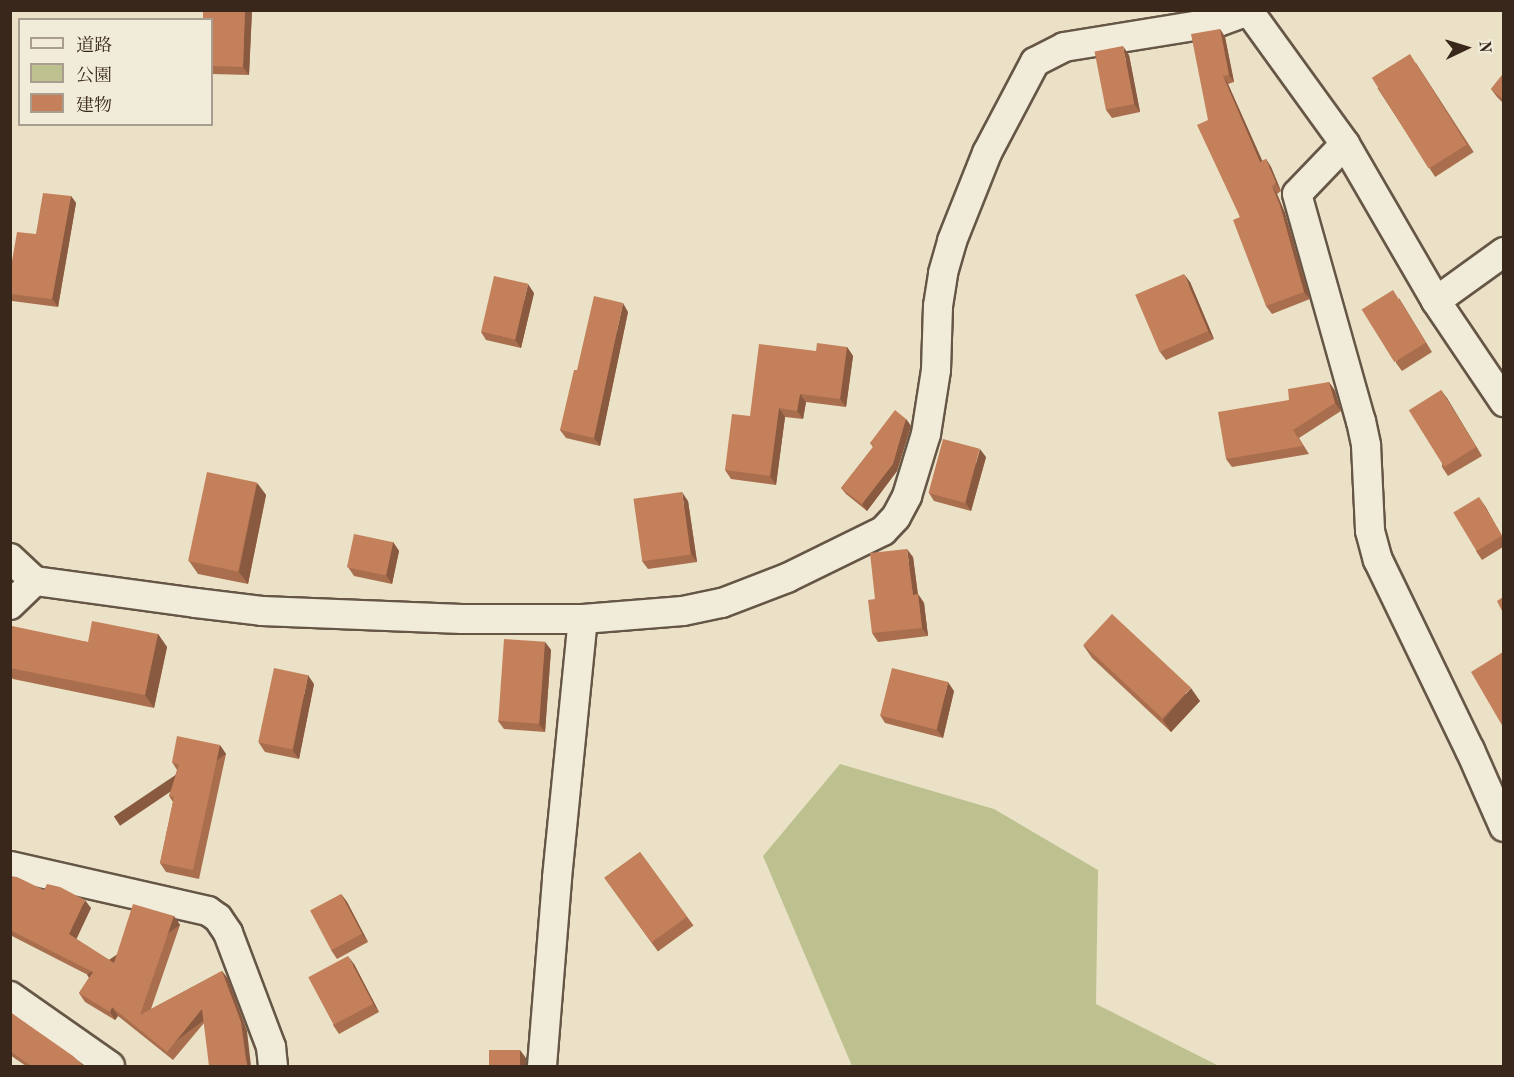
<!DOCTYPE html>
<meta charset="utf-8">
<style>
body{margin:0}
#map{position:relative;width:1514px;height:1077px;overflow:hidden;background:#eae1c6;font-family:"Old Standard TT","Noto Serif JP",serif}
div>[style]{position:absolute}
.green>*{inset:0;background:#bdc190}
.roads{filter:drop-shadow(2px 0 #665646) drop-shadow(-2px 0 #665646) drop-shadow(0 2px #665646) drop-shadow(0 -2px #665646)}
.street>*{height:28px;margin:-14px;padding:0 14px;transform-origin:14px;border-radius:14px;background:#f1ecda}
.wall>*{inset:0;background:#a96e4e;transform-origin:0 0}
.shaded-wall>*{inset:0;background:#895a40;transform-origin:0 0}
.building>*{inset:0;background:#c4805b;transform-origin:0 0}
span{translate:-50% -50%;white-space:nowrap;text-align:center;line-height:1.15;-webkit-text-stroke:6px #f1ecda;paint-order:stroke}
.frame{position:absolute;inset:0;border:12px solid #3a271c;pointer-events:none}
.legend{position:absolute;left:18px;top:18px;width:195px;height:108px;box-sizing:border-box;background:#f1ecda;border:2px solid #a89d8e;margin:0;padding:8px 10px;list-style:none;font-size:18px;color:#3a271c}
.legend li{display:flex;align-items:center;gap:12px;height:30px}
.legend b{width:30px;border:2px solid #a89d8e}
.north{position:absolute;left:1436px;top:18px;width:60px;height:60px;-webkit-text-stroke:4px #f1ecda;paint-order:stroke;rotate:86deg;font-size:16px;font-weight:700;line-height:24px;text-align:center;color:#3a271c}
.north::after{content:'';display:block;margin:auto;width:21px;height:27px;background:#3a271c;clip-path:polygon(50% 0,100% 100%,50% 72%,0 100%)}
</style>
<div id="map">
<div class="green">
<i style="clip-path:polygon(840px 764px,994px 809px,1098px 870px,1096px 1004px,1219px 1066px,852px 1066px,763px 856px)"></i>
</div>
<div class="roads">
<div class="street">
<i style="left:1248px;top:10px;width:165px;rotate:54.1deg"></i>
<i style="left:1345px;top:144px;width:181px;rotate:59.9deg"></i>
<i style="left:1436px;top:301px;width:122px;rotate:56deg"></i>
<i style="left:1345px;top:144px;width:69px;rotate:133.8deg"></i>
<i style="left:1297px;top:194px;width:236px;rotate:74.3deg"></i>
<i style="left:1361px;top:421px;width:25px;rotate:78deg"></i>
<i style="left:1366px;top:445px;width:86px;rotate:87.3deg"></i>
<i style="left:1370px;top:531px;width:30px;rotate:75deg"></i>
<i style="left:1378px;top:560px;width:211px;rotate:64.2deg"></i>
<i style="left:1470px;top:750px;width:84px;rotate:66.2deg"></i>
<i style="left:1436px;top:301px;width:84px;rotate:-35.8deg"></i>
<i style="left:10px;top:558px;width:34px;rotate:43deg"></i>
<i style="left:35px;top:581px;width:162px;rotate:7.8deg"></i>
<i style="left:196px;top:603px;width:66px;rotate:6.9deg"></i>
<i style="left:262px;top:611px;width:200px;rotate:2.3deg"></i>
<i style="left:462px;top:619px;width:121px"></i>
<i style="left:583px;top:619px;width:100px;rotate:-4.6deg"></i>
<i style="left:683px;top:611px;width:40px;rotate:-12deg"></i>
<i style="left:722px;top:603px;width:70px;rotate:-21deg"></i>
<i style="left:787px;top:578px;width:107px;rotate:-26.1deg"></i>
<i style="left:883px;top:531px;width:19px;rotate:-47deg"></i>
<i style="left:896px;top:517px;width:24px;rotate:-62deg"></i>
<i style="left:907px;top:496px;width:65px;rotate:-73deg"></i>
<i style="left:926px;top:434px;width:65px;rotate:-81.1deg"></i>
<i style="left:936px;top:370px;width:64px;rotate:-88.2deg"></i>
<i style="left:938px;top:306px;width:33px;rotate:-81deg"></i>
<i style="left:943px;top:273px;width:33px;rotate:-74deg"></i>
<i style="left:952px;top:241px;width:95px;rotate:-68.3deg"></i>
<i style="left:987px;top:153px;width:103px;rotate:-62.2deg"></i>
<i style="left:1035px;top:62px;width:33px;rotate:-27deg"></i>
<i style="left:1064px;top:47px;width:156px;rotate:-9.2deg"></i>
<i style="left:1218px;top:22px;width:32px;rotate:-20deg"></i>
<i style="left:10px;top:605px;width:35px;rotate:-44deg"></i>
<i style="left:10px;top:866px;width:203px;rotate:12.8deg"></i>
<i style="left:208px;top:911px;width:12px;rotate:35deg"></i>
<i style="left:218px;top:918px;width:18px;rotate:56deg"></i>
<i style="left:228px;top:933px;width:122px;rotate:69.3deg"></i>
<i style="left:271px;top:1047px;width:19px;rotate:84deg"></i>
<i style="left:10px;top:996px;width:122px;rotate:35deg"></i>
<i style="left:542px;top:1066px;width:189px;rotate:-85.4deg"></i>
<i style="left:557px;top:878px;width:260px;rotate:-84.3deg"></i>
</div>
</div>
<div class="wall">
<i style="clip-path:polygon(252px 10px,249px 75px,212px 74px,212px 20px)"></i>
<i style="clip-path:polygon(1220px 29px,1225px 37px,1234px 82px,1228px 84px,1262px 161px,1266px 159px,1271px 167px,1281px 191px,1277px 194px,1285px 213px,1310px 299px,1272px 314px,1266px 306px,1240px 217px,1208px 120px)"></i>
<i style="clip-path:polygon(1129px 55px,1140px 112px,1112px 118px,1106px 110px)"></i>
<i style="left:1416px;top:63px;width:106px;height:46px;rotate:57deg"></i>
<i style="clip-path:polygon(1503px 74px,1503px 103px,1497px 97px,1491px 89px)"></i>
<i style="clip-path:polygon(71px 196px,76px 203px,58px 307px,12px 301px,10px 298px,10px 294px,36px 234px)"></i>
<i style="clip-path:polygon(1190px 282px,1214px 339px,1166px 360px,1160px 352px)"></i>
<i style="clip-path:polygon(534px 293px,521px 348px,486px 340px,481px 332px)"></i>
<i style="clip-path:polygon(1399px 298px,1432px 352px,1402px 371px,1396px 363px)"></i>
<i style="clip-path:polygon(628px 312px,600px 446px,566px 438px,560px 430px)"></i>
<i style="clip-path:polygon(847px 347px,853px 356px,846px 407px,806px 402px,803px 419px,785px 417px,776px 485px,731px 479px,725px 470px,750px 416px,816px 351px)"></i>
<i style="clip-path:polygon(1329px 382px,1335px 391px,1341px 411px,1299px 438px,1309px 454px,1232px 467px,1226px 459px,1289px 400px)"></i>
<i style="clip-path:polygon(1441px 390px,1482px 456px,1448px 476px,1442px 467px)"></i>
<i style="clip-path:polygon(906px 419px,911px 426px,897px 471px,867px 511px,846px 494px,841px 488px,873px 447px,870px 443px)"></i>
<i style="clip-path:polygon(986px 457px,971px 511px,934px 501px,929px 493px)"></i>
<i style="clip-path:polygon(257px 483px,266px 495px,248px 584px,198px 574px,189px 561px)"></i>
<i style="clip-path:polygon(688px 501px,697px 562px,648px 569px,642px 561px)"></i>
<i style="clip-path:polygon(1485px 506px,1503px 538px,1503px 547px,1482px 560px,1476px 551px)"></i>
<i style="clip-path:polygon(393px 542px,399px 551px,392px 584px,354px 576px,348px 567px)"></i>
<i style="clip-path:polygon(913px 557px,918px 594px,924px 603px,928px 636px,878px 642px,872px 633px,875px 599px)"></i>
<i style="clip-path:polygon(10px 633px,88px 642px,158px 634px,167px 647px,154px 708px,13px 679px,10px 676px)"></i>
<i style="clip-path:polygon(545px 642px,551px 650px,545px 732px,504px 729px,498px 721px)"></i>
<i style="clip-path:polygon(1083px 645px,1200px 701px,1171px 732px,1092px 658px)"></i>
<i style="clip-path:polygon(314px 684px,299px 759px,265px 752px,259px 743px)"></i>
<i style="clip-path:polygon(954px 691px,943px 738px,885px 723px,880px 715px)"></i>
<i style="clip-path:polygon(226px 754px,199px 879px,166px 872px,160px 863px,173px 802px,169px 796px,177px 770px,172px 762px)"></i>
<i style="left:640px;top:852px;width:91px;height:44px;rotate:54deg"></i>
<i style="clip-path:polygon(10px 876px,44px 890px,91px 908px,76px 939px,114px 963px,174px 916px,180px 925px,151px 1009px,222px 971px,228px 979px,247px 1031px,204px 1023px,173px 1060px,118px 1016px,115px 1020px,85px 1002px,79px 993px,90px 976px,10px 935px)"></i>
<i style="clip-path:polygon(341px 894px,347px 902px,368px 942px,337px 959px,331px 950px)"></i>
<i style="clip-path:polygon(354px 964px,379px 1012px,339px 1034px,333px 1025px)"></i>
<i style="clip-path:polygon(10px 1012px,84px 1066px,26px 1066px,10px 1055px)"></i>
</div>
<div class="shaded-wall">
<i style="clip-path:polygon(245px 10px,252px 10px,249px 75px,243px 67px)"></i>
<i style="clip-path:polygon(1220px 29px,1225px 37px,1234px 82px,1229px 75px)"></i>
<i style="clip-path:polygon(1123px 46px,1129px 55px,1140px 112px,1134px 104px)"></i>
<i style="clip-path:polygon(1223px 76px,1228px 84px,1266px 169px,1260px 162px)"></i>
<i style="clip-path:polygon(1266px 159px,1271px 167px,1281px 191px,1276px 183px)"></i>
<i style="clip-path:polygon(1272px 186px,1277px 194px,1285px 213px,1310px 299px,1304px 292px)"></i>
<i style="clip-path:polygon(71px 196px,76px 203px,58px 307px,52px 299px)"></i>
<i style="clip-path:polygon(1184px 274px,1190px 282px,1214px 339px,1208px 331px)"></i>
<i style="clip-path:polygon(528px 284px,534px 293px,521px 348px,515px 340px)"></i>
<i style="clip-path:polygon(623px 303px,628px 312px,600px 446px,594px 438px)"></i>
<i style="clip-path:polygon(847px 347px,853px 356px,846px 407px,840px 399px)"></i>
<i style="clip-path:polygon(1329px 382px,1335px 391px,1341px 411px,1335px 403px)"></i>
<i style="clip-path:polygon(1441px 390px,1447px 398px,1482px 456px,1476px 447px)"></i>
<i style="clip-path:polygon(800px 394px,806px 402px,803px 419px,797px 411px)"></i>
<i style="clip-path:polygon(779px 408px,785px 417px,776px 485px,770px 476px)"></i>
<i style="clip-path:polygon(906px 419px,911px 426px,897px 471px,867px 511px,862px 504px)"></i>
<i style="clip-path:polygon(980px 449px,986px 457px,971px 511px,965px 502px)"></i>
<i style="clip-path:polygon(257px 483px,266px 495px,248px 584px,239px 572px)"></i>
<i style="clip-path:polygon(682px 492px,688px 501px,697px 562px,691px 554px)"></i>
<i style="clip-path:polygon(1479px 497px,1485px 506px,1503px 539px)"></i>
<i style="clip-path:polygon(393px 542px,399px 551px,392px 584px,386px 575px)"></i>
<i style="clip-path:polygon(907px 549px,913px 557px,919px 604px,913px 595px)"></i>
<i style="clip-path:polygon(918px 594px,924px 603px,928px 636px,922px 628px)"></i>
<i style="clip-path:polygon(158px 634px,167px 647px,154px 708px,145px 695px)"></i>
<i style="clip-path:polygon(545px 642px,551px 650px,545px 732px,539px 724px)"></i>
<i style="clip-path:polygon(308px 675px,314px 684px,299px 759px,293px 751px)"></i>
<i style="clip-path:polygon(948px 682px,954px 691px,943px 738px,937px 730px)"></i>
<i style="clip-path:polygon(1191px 688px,1200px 701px,1171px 732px,1163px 720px)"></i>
<i style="left:220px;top:745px;width:11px;height:128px;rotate:56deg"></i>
<i style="clip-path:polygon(341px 894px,347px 902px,368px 942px,362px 934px)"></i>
<i style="clip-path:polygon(85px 900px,91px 908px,75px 942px,69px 934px)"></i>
<i style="left:174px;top:916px;width:11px;height:105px;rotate:56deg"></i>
<i style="clip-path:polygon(348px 956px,354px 964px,379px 1012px,373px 1004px)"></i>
<i style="clip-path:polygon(222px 971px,228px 979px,247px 1031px,251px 1066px,247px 1066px)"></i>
<i style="clip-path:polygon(112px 1007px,118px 1016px,115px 1020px,110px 1012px)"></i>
<i style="left:202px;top:1009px;width:10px;height:55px;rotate:53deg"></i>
<i style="clip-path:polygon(520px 1050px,526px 1058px,526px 1066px,520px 1066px)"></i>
</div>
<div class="building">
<i style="clip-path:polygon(203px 10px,245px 10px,243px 67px,212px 66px,212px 20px,203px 20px)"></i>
<i style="clip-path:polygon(1220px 29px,1229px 75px,1223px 76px,1260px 162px,1266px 159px,1276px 183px,1272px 186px,1280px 205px,1304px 292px,1266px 306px,1233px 220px,1240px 217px,1197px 125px,1208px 120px,1191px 34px)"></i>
<i style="left:1123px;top:46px;width:59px;height:29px;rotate:79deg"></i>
<i style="left:1410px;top:54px;width:107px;height:45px;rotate:58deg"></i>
<i style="clip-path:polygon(1503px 74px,1503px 99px,1491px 89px)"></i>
<i style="clip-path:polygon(43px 193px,71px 196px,52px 299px,10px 294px,10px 273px,17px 232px,36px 234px)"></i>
<i style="left:1184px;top:274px;width:62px;height:53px;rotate:67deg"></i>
<i style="left:494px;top:276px;width:35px;height:57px;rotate:13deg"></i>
<i style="left:1393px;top:290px;width:62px;height:37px;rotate:58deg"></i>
<i style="clip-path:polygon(594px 296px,623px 303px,594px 438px,560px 430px,574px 370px,577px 370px)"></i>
<i style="clip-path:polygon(817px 343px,847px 347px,840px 399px,800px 394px,797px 411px,779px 408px,770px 476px,725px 470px,732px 414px,750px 416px,759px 344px,816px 351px)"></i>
<i style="clip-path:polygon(1329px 382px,1335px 403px,1293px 430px,1303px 446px,1226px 459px,1218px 412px,1289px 400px,1288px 389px)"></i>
<i style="left:1441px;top:390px;width:67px;height:38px;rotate:58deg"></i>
<i style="clip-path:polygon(895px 410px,906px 419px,893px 464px,862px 504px,841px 488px,874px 446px,870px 443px)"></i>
<i style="left:943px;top:439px;width:38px;height:56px;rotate:15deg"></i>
<i style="left:207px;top:472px;width:51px;height:91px;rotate:12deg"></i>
<i style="left:682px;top:492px;width:63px;height:49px;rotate:82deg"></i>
<i style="left:1479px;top:497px;width:45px;height:30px;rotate:59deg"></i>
<i style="left:354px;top:534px;width:40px;height:34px;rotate:12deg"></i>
<i style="clip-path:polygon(907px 549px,913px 595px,918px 594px,922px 628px,872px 633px,868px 600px,875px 599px,870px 553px)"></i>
<i style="clip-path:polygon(1503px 597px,1503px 613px,1497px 601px)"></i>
<i style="left:1112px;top:614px;width:108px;height:42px;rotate:43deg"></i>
<i style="clip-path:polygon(92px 621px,158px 634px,145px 695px,10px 668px,10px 633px,12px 626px,88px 642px)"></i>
<i style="left:504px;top:639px;width:41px;height:82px;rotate:4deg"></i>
<i style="clip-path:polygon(1503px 652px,1503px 727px,1471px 672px)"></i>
<i style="left:274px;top:668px;width:35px;height:76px;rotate:12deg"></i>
<i style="left:892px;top:668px;width:58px;height:49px;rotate:14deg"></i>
<i style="clip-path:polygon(177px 736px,220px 745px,193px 870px,160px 863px,174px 797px,169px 796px,179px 765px,172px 762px)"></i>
<i style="left:640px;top:852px;width:80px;height:44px;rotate:54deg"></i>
<i style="clip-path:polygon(10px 876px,17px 877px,44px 890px,47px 884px,60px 887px,85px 900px,69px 934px,114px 963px,133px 904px,174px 916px,140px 1015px,222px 971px,241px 1022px,247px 1066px,209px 1066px,202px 1009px,167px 1052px,112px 1007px,110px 1012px,79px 993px,93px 972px,10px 930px)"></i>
<i style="left:341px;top:894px;width:45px;height:35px;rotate:62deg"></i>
<i style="left:348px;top:956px;width:54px;height:45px;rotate:62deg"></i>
<i style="clip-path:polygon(10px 1012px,73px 1056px,84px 1066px,31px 1066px,10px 1051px)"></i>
<i style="left:489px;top:1050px;width:31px;height:16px"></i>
</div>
<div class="frame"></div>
<ul class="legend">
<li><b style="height:8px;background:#f1ecda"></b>道路</li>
<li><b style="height:16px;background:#bdc190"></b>公園</li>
<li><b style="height:16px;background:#c4805b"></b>建物</li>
</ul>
<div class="north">N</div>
</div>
